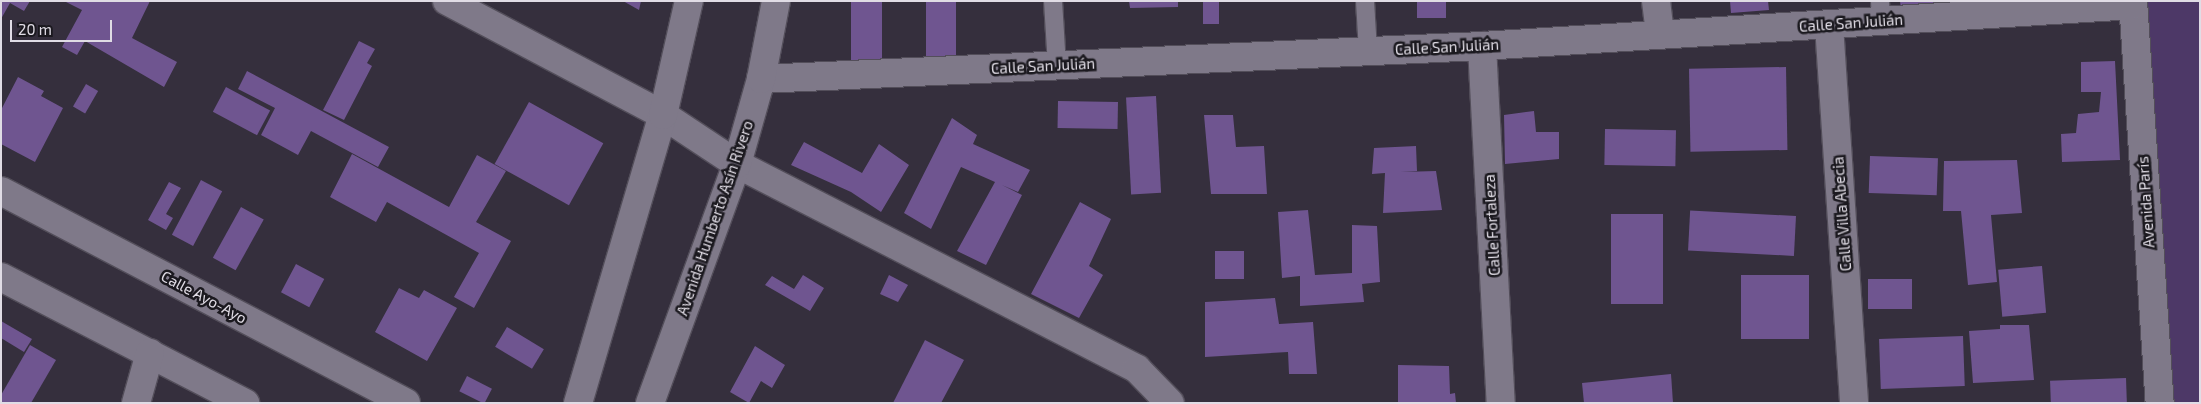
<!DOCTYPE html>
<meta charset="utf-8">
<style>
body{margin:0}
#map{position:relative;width:2201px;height:404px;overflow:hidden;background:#352f3d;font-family:"Exo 2",sans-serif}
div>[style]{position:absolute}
.green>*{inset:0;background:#4d3867}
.building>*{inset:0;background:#6f5590;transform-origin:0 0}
.roads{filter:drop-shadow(1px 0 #534e5a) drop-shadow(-1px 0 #534e5a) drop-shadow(0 1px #534e5a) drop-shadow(0 -1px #534e5a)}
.lane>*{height:18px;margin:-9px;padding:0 9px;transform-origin:9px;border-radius:9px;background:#7f7989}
.street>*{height:28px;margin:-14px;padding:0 14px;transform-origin:14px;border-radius:14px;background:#7f7989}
span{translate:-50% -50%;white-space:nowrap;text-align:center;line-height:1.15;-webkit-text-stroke:5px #1b191f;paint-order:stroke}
.street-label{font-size:15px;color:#e0dce5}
.frame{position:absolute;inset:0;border:2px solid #e0dce5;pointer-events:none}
.scale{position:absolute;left:10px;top:20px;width:102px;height:22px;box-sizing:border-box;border:2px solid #e0dce5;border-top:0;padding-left:6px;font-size:15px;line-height:18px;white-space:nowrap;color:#e0dce5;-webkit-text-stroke:4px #1b191f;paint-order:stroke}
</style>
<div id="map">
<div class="green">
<i style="clip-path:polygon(2143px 1px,2200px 1px,2200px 403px,2174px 403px)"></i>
</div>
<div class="building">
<i style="clip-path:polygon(1px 1px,30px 1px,24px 11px,10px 3px,1px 19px)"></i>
<i style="clip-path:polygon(64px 1px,150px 1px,132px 38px,177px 62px,164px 87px,85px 41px,77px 55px,62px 47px,82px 10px)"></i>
<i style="clip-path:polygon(623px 1px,641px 1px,639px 10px)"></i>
<i style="left:851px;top:1px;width:31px;height:59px"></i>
<i style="left:926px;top:1px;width:30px;height:55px"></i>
<i style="clip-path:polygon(1129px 1px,1178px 1px,1178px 7px,1130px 8px)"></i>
<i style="left:1203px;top:1px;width:16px;height:23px"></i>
<i style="left:1417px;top:1px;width:29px;height:17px"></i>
<i style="clip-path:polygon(1730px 1px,1768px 1px,1769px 10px,1731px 13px)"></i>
<i style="clip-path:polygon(1900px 1px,1935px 1px,1935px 5px,1901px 9px)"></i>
<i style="clip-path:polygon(359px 41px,375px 49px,367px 63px,372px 66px,344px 120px,323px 110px)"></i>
<i style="clip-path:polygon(2115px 61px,2120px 160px,2062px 162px,2061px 134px,2076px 133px,2078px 114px,2099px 112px,2101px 92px,2081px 92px,2081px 62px)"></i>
<i style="left:1786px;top:67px;width:83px;height:97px;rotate:89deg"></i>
<i style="clip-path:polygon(247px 71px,389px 147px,378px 167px,311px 131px,298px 155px,261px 135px,275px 108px,238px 89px)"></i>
<i style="clip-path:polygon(18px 77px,44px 91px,41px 96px,63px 108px,35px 162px,1px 144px,1px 110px)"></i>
<i style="left:86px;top:84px;width:14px;height:26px;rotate:30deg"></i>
<i style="left:226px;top:87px;width:50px;height:28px;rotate:28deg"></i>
<i style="left:1156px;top:96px;width:97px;height:30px;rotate:87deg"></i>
<i style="left:1058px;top:101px;width:60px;height:27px;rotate:1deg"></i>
<i style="left:529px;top:102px;width:85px;height:71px;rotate:29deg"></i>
<i style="clip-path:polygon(1534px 111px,1536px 132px,1559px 132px,1559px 159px,1505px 164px,1504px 115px)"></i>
<i style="clip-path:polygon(1204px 115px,1233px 115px,1236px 147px,1264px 146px,1267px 194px,1211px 194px)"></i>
<i style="clip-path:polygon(952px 118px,977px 135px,973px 144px,1030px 170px,1018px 192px,1002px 185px,1022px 195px,986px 265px,957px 251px,995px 182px,961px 167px,931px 229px,904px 213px)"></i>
<i style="left:1605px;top:129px;width:71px;height:36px;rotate:1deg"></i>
<i style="clip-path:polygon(804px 142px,862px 173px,879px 144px,909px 165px,881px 212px,851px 192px,791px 165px)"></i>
<i style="clip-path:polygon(1416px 146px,1417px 171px,1401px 172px,1436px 171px,1442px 210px,1383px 213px,1385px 173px,1372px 174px,1374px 148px)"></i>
<i style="clip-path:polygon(352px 154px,449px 207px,477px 155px,506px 171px,476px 222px,511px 241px,474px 308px,454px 297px,479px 253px,387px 202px,376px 222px,330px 197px)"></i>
<i style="left:1870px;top:156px;width:68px;height:37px;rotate:2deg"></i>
<i style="clip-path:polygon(2017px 160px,2022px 213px,1991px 215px,1997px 282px,1968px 285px,1961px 211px,1943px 211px,1944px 161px)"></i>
<i style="left:201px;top:180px;width:24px;height:62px;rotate:28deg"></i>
<i style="clip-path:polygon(169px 182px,181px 188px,166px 214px,173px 218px,166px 230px,148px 220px)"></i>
<i style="clip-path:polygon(1080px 202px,1111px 219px,1089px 266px,1103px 275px,1079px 318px,1031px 294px)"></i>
<i style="left:241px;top:207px;width:26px;height:58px;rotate:29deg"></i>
<i style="clip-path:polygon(1308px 210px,1315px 275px,1352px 273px,1352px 225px,1377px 226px,1380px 282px,1362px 284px,1364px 302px,1300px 306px,1300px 276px,1282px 278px,1278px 212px)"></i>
<i style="left:1611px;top:214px;width:52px;height:90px"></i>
<i style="left:1796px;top:216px;width:40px;height:106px;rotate:93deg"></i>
<i style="left:1244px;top:251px;width:28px;height:29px;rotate:90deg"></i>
<i style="left:296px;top:264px;width:32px;height:32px;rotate:28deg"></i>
<i style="left:2042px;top:266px;width:47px;height:44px;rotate:85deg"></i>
<i style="clip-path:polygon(803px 275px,824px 288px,810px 311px,765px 285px,772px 276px,794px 289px)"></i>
<i style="clip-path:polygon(889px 275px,908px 285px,898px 302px,880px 294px)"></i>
<i style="left:1809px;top:275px;width:64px;height:68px;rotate:90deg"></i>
<i style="left:1868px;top:279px;width:44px;height:30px"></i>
<i style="clip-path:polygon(399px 288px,419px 298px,424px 290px,457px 308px,427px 361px,375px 332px)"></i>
<i style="clip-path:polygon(1275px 298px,1279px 324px,1313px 322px,1317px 374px,1289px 374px,1288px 352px,1205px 357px,1205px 302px)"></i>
<i style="clip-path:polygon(1px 321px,32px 339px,24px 352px,1px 338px)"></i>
<i style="clip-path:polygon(2000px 325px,2029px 325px,2034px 380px,1973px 383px,1969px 331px,2000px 329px)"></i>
<i style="left:507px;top:327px;width:43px;height:23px;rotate:31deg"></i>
<i style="left:1963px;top:336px;width:50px;height:84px;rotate:88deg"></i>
<i style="clip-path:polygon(925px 340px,964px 360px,941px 403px,893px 403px)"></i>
<i style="clip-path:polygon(30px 345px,56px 360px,31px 403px,2px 403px,1px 395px)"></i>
<i style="clip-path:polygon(755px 346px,785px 365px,772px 388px,761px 381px,749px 403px,730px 392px)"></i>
<i style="clip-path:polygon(1398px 365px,1449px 366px,1450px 394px,1455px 393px,1456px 403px,1398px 403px)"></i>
<i style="clip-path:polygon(1671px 374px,1673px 403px,1584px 403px,1582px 383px)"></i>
<i style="left:467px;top:376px;width:28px;height:17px;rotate:27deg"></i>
<i style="left:2126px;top:378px;width:25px;height:76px;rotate:88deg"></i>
</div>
<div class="roads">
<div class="lane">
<i style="left:1053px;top:1px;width:65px;rotate:86.5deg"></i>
<i style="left:1365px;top:1px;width:50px;rotate:86.6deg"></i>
<i style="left:1880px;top:1px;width:19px;rotate:87deg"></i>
</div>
<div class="street">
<i style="left:447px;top:1px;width:244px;rotate:27.8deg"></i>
<i style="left:663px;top:115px;width:89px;rotate:33.5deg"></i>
<i style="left:737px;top:164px;width:449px;rotate:27.1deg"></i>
<i style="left:1137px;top:369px;width:47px;rotate:45.9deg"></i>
<i style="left:1656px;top:1px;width:33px;rotate:83deg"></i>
<i style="left:2133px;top:1px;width:403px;rotate:86.2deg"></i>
<i style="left:1829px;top:25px;width:379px;rotate:86.2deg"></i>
<i style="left:1482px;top:46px;width:358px;rotate:87deg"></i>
<i style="left:761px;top:79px;width:722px;rotate:-2.62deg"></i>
<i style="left:1482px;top:46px;width:652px;rotate:-3.6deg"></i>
<i style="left:1px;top:191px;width:457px;rotate:27.6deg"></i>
<i style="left:1px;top:277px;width:275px;rotate:27.3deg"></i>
<i style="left:136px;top:403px;width:52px;rotate:-74.4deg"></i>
<i style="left:578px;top:403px;width:300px;rotate:-73.6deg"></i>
<i style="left:663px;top:115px;width:117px;rotate:-77.2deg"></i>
<i style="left:650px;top:403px;width:254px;rotate:-70deg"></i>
<i style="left:737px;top:164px;width:88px;rotate:-74.2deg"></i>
<i style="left:761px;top:79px;width:79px;rotate:-79.1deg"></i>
</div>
</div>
<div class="street-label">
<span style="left:1851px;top:23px;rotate:-4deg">Calle San Julián</span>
<span style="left:1447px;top:47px;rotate:-3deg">Calle San Julián</span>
<span style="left:1043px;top:66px;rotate:-3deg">Calle San Julián</span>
<span style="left:2146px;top:202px;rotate:-94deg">Avenida París</span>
<span style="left:1842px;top:214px;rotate:-94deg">Calle Villa Abecia</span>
<span style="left:715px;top:218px;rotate:-71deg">Avenida Humberto Asín Rivero</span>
<span style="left:1492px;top:225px;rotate:-93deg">Calle Fortaleza</span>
<span style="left:204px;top:297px;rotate:28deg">Calle Ayo-Ayo</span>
</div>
<div class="frame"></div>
<div class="scale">20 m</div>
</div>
